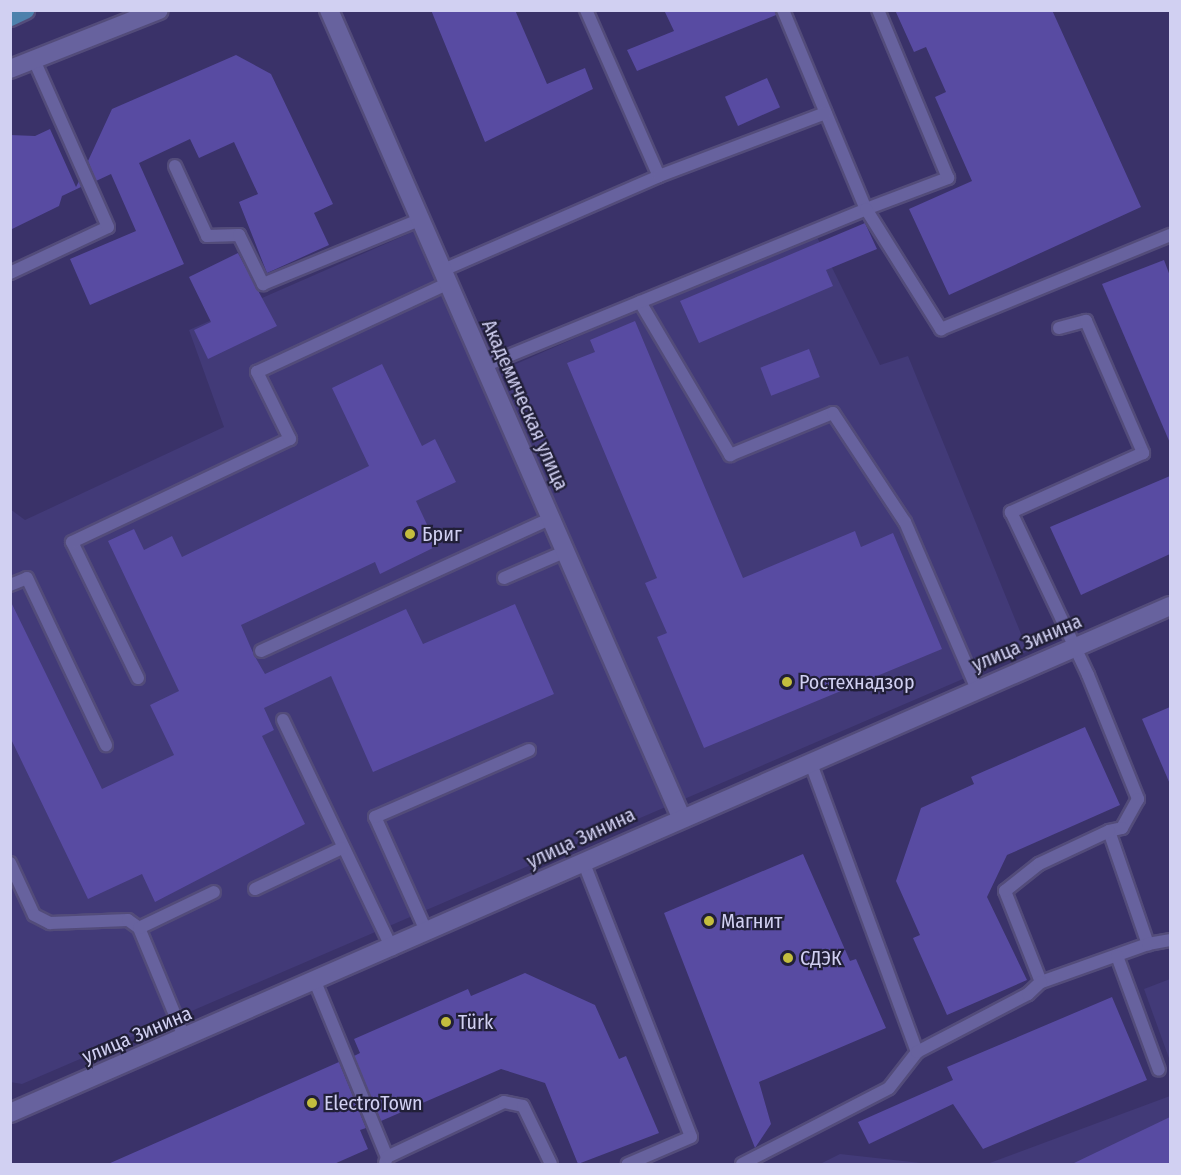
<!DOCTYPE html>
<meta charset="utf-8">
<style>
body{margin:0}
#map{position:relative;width:1181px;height:1175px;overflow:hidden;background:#3a3269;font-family:"Fira Sans Condensed",sans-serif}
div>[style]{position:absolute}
.built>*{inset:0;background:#423a78}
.building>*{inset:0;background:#584ba2;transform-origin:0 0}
.roads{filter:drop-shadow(2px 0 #534c7a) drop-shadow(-2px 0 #534c7a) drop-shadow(0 2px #534c7a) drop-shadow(0 -2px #534c7a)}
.lane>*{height:12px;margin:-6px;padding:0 6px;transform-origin:6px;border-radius:6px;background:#67629e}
.street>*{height:18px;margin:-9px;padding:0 9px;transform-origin:9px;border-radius:9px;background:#67629e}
.secondary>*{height:18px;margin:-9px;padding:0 9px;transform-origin:9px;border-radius:9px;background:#67629e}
.primary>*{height:18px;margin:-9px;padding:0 9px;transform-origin:9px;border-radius:9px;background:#4d81ac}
.dots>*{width:16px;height:16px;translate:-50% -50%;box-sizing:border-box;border:3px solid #211f38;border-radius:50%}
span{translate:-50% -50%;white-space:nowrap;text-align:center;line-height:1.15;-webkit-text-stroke:4.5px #211f38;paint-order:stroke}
.street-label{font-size:20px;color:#d1d0f2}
.poi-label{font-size:20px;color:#d1d0f2}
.left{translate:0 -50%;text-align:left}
.frame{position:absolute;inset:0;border:12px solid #d1d0f2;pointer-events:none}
</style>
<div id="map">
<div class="built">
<i style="clip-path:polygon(433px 223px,500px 371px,815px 233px,880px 365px,908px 356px,1028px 651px,22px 1084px,10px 1082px,10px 509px,25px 520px,224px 427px,189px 330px)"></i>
<i style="clip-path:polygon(1170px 979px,1170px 1061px,1144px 989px)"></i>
<i style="clip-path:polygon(1170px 1096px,1170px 1164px,987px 1164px)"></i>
<i style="clip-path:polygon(840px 1154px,930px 1164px,820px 1164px)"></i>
</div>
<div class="building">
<i style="clip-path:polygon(431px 10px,515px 10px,547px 84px,585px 68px,593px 89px,485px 142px)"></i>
<i style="clip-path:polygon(664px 10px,775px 10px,776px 15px,637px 71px,627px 50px,674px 31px)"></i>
<i style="clip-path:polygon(895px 10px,1052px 10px,1141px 207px,949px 295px,909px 209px,972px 181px,935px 97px,946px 92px,926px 47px,914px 52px)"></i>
<i style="clip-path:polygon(236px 55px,271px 74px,333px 204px,314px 213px,329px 245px,267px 273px,239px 202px,258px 194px,234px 142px,199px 158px,190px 139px,139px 163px,184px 264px,90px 305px,70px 259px,136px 231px,111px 174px,96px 181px,88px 161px,112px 109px)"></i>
<i style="left:767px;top:78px;width:32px;height:46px;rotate:66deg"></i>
<i style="clip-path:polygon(50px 129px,76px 187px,79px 181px,81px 187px,62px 196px,59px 206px,10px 230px,10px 135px,35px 136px)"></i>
<i style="clip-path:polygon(865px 223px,877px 249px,826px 270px,833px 286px,699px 343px,680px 301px)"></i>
<i style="clip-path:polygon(238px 253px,277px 326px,208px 359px,194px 330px,211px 322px,189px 277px)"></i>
<i style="clip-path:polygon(1164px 260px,1170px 276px,1170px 443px,1102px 284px)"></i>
<i style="clip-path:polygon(635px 321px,743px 578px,855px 531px,861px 547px,893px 533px,942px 649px,704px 748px,657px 637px,667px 633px,645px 583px,657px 578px,567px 363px,595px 352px,590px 340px)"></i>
<i style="left:809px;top:349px;width:30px;height:52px;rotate:69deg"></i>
<i style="clip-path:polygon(382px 364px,422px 446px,435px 439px,456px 482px,416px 501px,437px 546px,380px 574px,375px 562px,241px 625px,254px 655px,265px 674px,406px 609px,423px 644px,515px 604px,554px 694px,373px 772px,331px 676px,264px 708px,274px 730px,262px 736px,305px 824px,155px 902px,142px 874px,88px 899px,10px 737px,10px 600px,102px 789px,174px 755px,150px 705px,179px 691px,108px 541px,134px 529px,144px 550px,172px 536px,182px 557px,369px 466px,332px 388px)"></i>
<i style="clip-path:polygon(1170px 476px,1170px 554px,1081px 595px,1050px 527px)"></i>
<i style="clip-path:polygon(1170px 707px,1170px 784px,1142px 719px)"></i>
<i style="clip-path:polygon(1085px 727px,1120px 805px,1007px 855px,987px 897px,1027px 980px,947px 1015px,913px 938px,920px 935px,896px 881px,921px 808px,974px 784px,971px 777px)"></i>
<i style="clip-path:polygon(803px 854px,850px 961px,856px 959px,886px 1028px,759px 1082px,771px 1124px,755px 1148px,664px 913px)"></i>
<i style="clip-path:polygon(525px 973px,595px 1005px,619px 1059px,626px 1056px,659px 1133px,578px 1164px,545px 1083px,501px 1069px,381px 1121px,354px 1056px,360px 1053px,354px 1039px,468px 989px,471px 996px)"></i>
<i style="clip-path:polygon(1112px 997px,1147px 1080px,983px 1149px,953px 1104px,869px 1144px,858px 1122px,953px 1080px,947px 1067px)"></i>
<i style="clip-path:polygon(339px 1062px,366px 1128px,360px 1130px,368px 1149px,334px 1164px,108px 1164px)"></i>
<i style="clip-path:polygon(1170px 1117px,1170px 1164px,1072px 1164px)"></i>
</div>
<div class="roads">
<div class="lane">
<i style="left:586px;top:10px;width:181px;rotate:66.3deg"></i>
<i style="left:783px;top:10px;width:216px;rotate:67.4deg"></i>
<i style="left:866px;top:209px;width:88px;rotate:-20.7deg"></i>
<i style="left:948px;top:178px;width:182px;rotate:-112.6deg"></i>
<i style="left:175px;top:166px;width:77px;rotate:65.4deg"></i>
<i style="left:207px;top:236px;width:32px;rotate:-2deg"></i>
<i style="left:239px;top:235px;width:55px;rotate:63.9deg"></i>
<i style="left:263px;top:284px;width:169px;rotate:-22.3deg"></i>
<i style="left:441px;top:271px;width:238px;rotate:-23.5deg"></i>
<i style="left:659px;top:176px;width:178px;rotate:-20.7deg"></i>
<i style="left:10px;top:273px;width:108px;rotate:-25.1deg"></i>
<i style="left:108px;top:227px;width:183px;rotate:-113.9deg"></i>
<i style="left:640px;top:302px;width:178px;rotate:59.5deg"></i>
<i style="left:730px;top:455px;width:111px;rotate:-22.2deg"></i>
<i style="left:833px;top:413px;width:131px;rotate:56.6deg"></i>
<i style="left:905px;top:522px;width:182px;rotate:66.7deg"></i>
<i style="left:1059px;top:328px;width:28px;rotate:-15deg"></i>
<i style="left:1086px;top:321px;width:144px;rotate:66.6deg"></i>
<i style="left:1143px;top:453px;width:145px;rotate:155.9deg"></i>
<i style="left:1011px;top:512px;width:180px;rotate:64.7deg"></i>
<i style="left:1088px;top:675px;width:134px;rotate:68deg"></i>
<i style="left:1138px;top:799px;width:33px;rotate:119deg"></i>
<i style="left:1122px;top:828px;width:13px;rotate:167deg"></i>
<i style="left:484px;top:366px;width:413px;rotate:-22.3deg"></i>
<i style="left:866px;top:209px;width:142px;rotate:58deg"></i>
<i style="left:941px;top:329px;width:248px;rotate:-22.3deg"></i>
<i style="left:504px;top:578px;width:68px;rotate:-23.5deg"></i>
<i style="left:10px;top:585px;width:18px;rotate:-22deg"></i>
<i style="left:27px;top:578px;width:185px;rotate:64.7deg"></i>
<i style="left:261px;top:651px;width:319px;rotate:-24.6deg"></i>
<i style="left:138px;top:678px;width:151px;rotate:-115.9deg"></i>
<i style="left:72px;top:542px;width:241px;rotate:-25.3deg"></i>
<i style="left:290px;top:439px;width:75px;rotate:-116.2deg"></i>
<i style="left:257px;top:372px;width:209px;rotate:-24.9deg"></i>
<i style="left:283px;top:720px;width:254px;rotate:64.5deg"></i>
<i style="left:810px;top:761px;width:310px;rotate:69.8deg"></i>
<i style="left:1109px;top:831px;width:120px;rotate:71deg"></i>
<i style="left:1148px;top:944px;width:114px;rotate:160.4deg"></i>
<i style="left:1041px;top:982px;width:98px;rotate:-111.6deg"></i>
<i style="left:1005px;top:891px;width:43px;rotate:-38.5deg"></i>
<i style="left:1039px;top:864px;width:77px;rotate:-25.2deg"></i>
<i style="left:583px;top:861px;width:296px;rotate:68.6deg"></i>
<i style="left:691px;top:1137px;width:69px;rotate:156.8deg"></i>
<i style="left:10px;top:863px;width:57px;rotate:65.2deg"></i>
<i style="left:34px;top:915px;width:18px;rotate:27deg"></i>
<i style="left:50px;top:923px;width:78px;rotate:-2.2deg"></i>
<i style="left:128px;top:920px;width:14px;rotate:36deg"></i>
<i style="left:255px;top:889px;width:96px;rotate:-25.2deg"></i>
<i style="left:427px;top:933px;width:127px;rotate:-114.1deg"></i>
<i style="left:375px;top:817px;width:168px;rotate:-23.5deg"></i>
<i style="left:1148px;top:944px;width:22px;rotate:-10deg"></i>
<i style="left:1117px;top:956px;width:121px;rotate:69.8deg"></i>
<i style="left:316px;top:984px;width:187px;rotate:67.7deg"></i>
<i style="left:387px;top:1157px;width:6px;rotate:108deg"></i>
<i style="left:185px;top:1039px;width:120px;rotate:-112.5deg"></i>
<i style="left:139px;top:928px;width:83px;rotate:-25.6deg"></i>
<i style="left:387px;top:1157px;width:129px;rotate:-25.2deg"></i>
<i style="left:504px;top:1102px;width:19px;rotate:12deg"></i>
<i style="left:523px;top:1106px;width:64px;rotate:64.2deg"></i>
<i style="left:742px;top:1164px;width:165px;rotate:-27.3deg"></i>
<i style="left:889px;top:1088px;width:46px;rotate:-52.1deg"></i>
<i style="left:917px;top:1052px;width:125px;rotate:-27.6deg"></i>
<i style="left:1028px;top:994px;width:18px;rotate:-43deg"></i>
</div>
<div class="street">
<i style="left:329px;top:10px;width:880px;rotate:66.43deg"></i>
<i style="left:10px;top:1113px;width:1266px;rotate:-23.61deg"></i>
</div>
<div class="secondary">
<i style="left:10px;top:69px;width:160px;rotate:-21.6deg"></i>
</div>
<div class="primary">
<i style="left:10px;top:17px;width:17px;rotate:-25deg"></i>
</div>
</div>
<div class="dots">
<i style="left:410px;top:534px;background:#c3bd3e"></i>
<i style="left:787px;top:682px;background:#c3bd3e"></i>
<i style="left:709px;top:921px;background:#c3bd3e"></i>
<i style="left:788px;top:958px;background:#c3bd3e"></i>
<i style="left:446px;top:1022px;background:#c3bd3e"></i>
<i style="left:312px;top:1103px;background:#c3bd3e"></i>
</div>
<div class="street-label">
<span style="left:525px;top:405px;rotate:66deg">Академическая улица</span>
<span style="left:1027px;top:643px;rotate:-23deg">улица Зинина</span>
<span style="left:581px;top:838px;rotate:-25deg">улица Зинина</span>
<span style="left:137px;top:1035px;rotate:-23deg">улица Зинина</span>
</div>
<div class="poi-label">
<span class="left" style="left:422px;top:534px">Бриг</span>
<span class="left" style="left:799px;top:682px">Ростехнадзор</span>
<span class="left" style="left:721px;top:921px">Магнит</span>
<span class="left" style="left:800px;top:958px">СДЭК</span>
<span class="left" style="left:458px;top:1022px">Türk</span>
<span class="left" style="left:324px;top:1103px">ElectroTown</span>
</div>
<div class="frame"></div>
</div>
